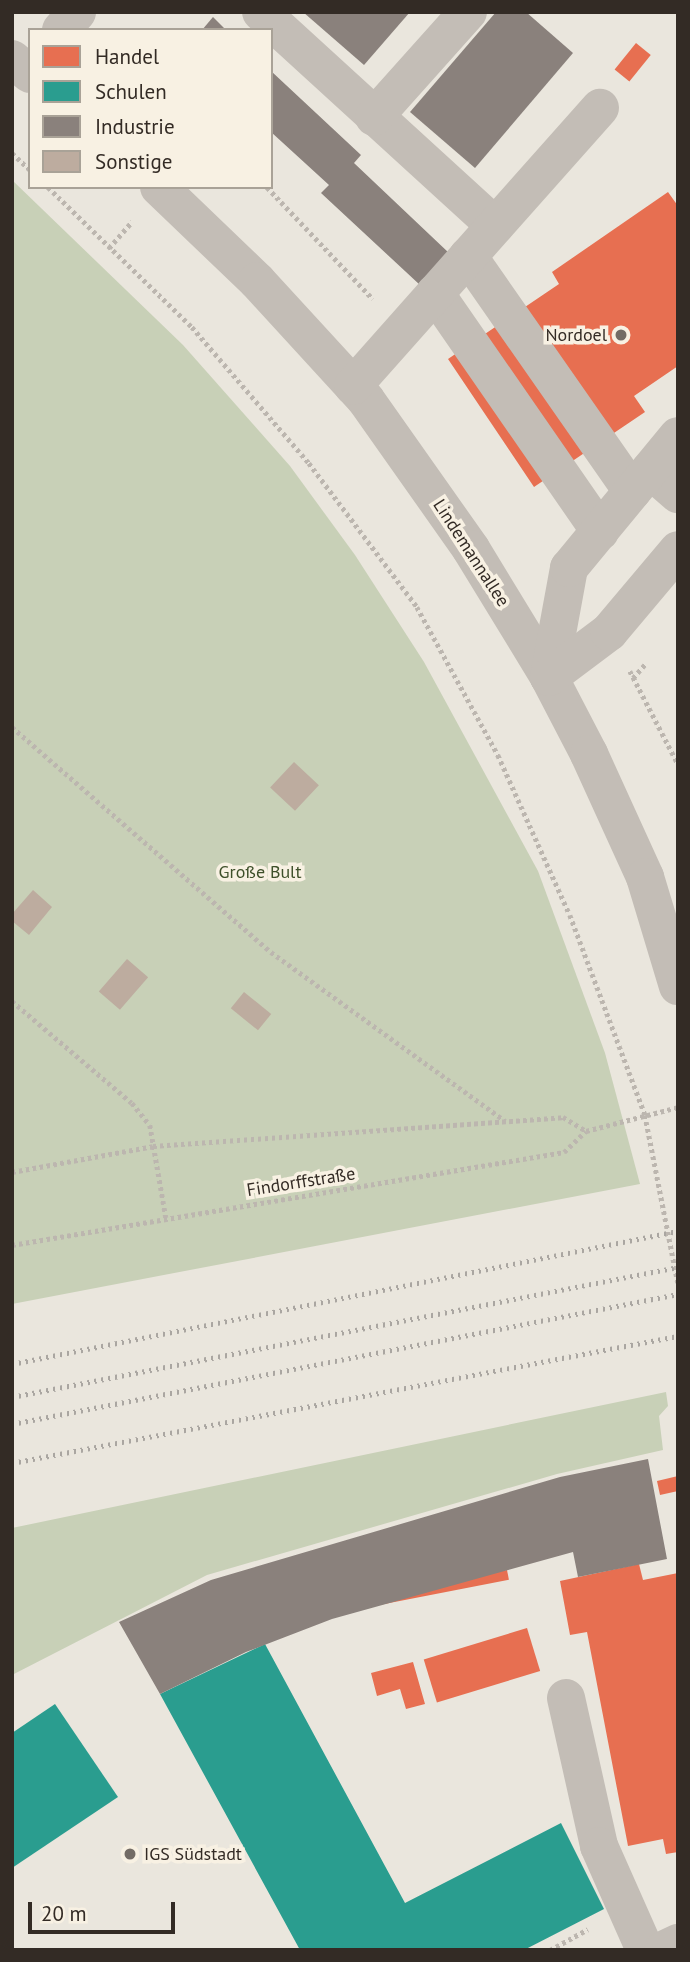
<!DOCTYPE html>
<meta charset="utf-8">
<style>
body{margin:0}
#map{position:relative;width:690px;height:1962px;overflow:hidden;background:#eae6dd;font-family:"PT Sans",sans-serif}
div>[style]{position:absolute}
.green>*{inset:0;background:#c8d0b7}
.shops>*{inset:0;background:#e76f51;transform-origin:0 0}
.schools>*{inset:0;background:#2a9d8f}
.industry>*{inset:0;background:#8a817c}
.building>*{inset:0;background:#bdac9f;transform-origin:0 0}
.path>*{height:4.5px;margin-top:-2.25px;transform-origin:0;background:repeating-linear-gradient(90deg,#bcb6af 0 3.5px,transparent 0 7px)}
.minor>*{height:38px;margin:-19px;padding:0 19px;transform-origin:19px;border-radius:19px;background:#c3bdb6}
.rail>*{height:5px;margin-top:-2.5px;transform-origin:0;background:repeating-linear-gradient(90deg,#aaa6a1 0 2px,transparent 0 7px)}
.dots>*{width:19px;height:19px;translate:-50% -50%;box-sizing:border-box;border:4px solid #f8f1e3;border-radius:50%}
span{translate:-50% -50%;white-space:nowrap;text-align:center;line-height:1.15;-webkit-text-stroke:7px #f8f1e3;paint-order:stroke}
.poi-label{font-size:18px;color:#332b25}
.right{translate:-100% -50%;text-align:right}
.left{translate:0 -50%;text-align:left}
.street-label{font-size:18px;color:#332b25}
.park-label{font-size:18px;color:#3e502a}
.frame{position:absolute;inset:0;border:14px solid #332b25;pointer-events:none}
.legend{position:absolute;left:28px;top:28px;width:245px;height:161px;box-sizing:border-box;background:#f8f1e3;border:2px solid #a9a297;margin:0;padding:9px 12px;list-style:none;font-size:21px;color:#332b25}
.legend li{display:flex;align-items:center;gap:14px;height:35px}
.legend b{width:35px;border:2px solid #a9a297}
.scale{position:absolute;left:28px;top:1902px;width:147px;height:32px;box-sizing:border-box;border:4px solid #332b25;border-top:0;padding-left:9px;font-size:21px;line-height:24px;white-space:nowrap;color:#332b25;-webkit-text-stroke:5px #f8f1e3;paint-order:stroke}
</style>
<div id="map">
<div class="green">
<i style="clip-path:polygon(12px 180px,183px 345px,290px 466px,355px 555px,424px 662px,538px 871px,605px 1053px,640px 1184px,12px 1304px)"></i>
<i style="clip-path:polygon(666px 1392px,668px 1406px,659px 1416px,663px 1450px,557px 1474px,207px 1575px,12px 1675px,12px 1528px)"></i>
</div>
<div class="shops">
<i style="left:636px;top:43px;width:19px;height:34px;rotate:39deg"></i>
<i style="clip-path:polygon(668px 192px,678px 206px,678px 366px,634px 396px,645px 412px,534px 487px,448px 359px,559px 284px,552px 272px)"></i>
<i style="clip-path:polygon(678px 1476px,678px 1491px,660px 1495px,657px 1481px)"></i>
<i style="clip-path:polygon(639px 1564px,643px 1580px,678px 1573px,678px 1852px,666px 1854px,663px 1839px,628px 1846px,587px 1632px,570px 1635px,560px 1581px)"></i>
<i style="left:507px;top:1570px;width:10px;height:182px;rotate:79deg"></i>
<i style="left:527px;top:1628px;width:45px;height:108px;rotate:73deg"></i>
<i style="clip-path:polygon(413px 1662px,425px 1704px,406px 1709px,400px 1689px,377px 1696px,371px 1673px)"></i>
</div>
<div class="schools">
<i style="clip-path:polygon(265px 1644px,405px 1903px,561px 1823px,604px 1909px,524px 1950px,300px 1950px,160px 1694px)"></i>
<i style="clip-path:polygon(55px 1704px,118px 1797px,12px 1868px,12px 1733px)"></i>
</div>
<div class="industry">
<i style="clip-path:polygon(303px 12px,410px 12px,364px 65px)"></i>
<i style="clip-path:polygon(496px 12px,526px 12px,573px 53px,475px 168px,410px 112px)"></i>
<i style="clip-path:polygon(213px 17px,226px 30px,202px 30px)"></i>
<i style="clip-path:polygon(271px 71px,361px 155px,354px 163px,449px 253px,420px 285px,321px 193px,329px 185px,271px 132px)"></i>
<i style="clip-path:polygon(648px 1459px,667px 1559px,578px 1577px,573px 1552px,332px 1619px,246px 1652px,160px 1694px,119px 1622px,211px 1580px,560px 1477px)"></i>
</div>
<div class="building">
<i style="left:294px;top:762px;width:34px;height:35px;rotate:43deg"></i>
<i style="clip-path:polygon(33px 890px,52px 907px,29px 935px,12px 921px,12px 914px)"></i>
<i style="left:127px;top:959px;width:28px;height:43px;rotate:41deg"></i>
<i style="left:244px;top:992px;width:35px;height:21px;rotate:39deg"></i>
</div>
<div class="path">
<i style="left:12px;top:153px;width:25px;rotate:43deg"></i>
<i style="left:48px;top:187px;width:201px;rotate:44.2deg"></i>
<i style="left:192px;top:327px;width:179px;rotate:49.3deg"></i>
<i style="left:309px;top:463px;width:180px;rotate:53.1deg"></i>
<i style="left:417px;top:607px;width:169px;rotate:61.3deg"></i>
<i style="left:498px;top:755px;width:175px;rotate:65.8deg"></i>
<i style="left:570px;top:915px;width:214px;rotate:69.4deg"></i>
<i style="left:645px;top:1115px;width:171px;rotate:78.9deg"></i>
<i style="left:267px;top:187px;width:154px;rotate:46.6deg"></i>
<i style="left:109px;top:248px;width:35px;rotate:-49deg"></i>
<i style="left:630px;top:671px;width:105px;rotate:62.7deg"></i>
<i style="left:633px;top:678px;width:20px;rotate:-49deg"></i>
<i style="left:12px;top:727px;width:343px;rotate:41deg"></i>
<i style="left:271px;top:952px;width:289px;rotate:35.8deg"></i>
<i style="left:12px;top:1001px;width:157px;rotate:40.4deg"></i>
<i style="left:132px;top:1103px;width:28px;rotate:51deg"></i>
<i style="left:150px;top:1125px;width:94px;rotate:80.2deg"></i>
<i style="left:12px;top:1172px;width:143px;rotate:-10.4deg"></i>
<i style="left:153px;top:1146px;width:411px;rotate:-4deg"></i>
<i style="left:563px;top:1117px;width:27px;rotate:31deg"></i>
<i style="left:12px;top:1245px;width:560px;rotate:-9.56deg"></i>
<i style="left:564px;top:1152px;width:30px;rotate:-44deg"></i>
<i style="left:586px;top:1131px;width:95px;rotate:-14.6deg"></i>
<i style="left:550px;top:1950px;width:43px;rotate:-28.9deg"></i>
</div>
<div class="minor">
<i style="left:261px;top:12px;width:317px;rotate:42.4deg"></i>
<i style="left:61px;top:30px;width:24px;rotate:-48deg"></i>
<i style="left:12px;top:59px;width:23px;rotate:40deg"></i>
<i style="left:374px;top:117px;width:141px;rotate:-48.2deg"></i>
<i style="left:159px;top:187px;width:136px;rotate:43.8deg"></i>
<i style="left:257px;top:281px;width:161px;rotate:47.5deg"></i>
<i style="left:366px;top:400px;width:182px;rotate:54.8deg"></i>
<i style="left:471px;top:549px;width:150px;rotate:58.6deg"></i>
<i style="left:549px;top:677px;width:87px;rotate:62.5deg"></i>
<i style="left:589px;top:754px;width:135px;rotate:65.5deg"></i>
<i style="left:645px;top:877px;width:114px;rotate:73.2deg"></i>
<i style="left:468px;top:256px;width:287px;rotate:55.1deg"></i>
<i style="left:435px;top:293px;width:290px;rotate:55.3deg"></i>
<i style="left:353px;top:386px;width:372px;rotate:-48.4deg"></i>
<i style="left:650px;top:470px;width:37px;rotate:41deg"></i>
<i style="left:549px;top:677px;width:111px;rotate:-79.6deg"></i>
<i style="left:569px;top:568px;width:171px;rotate:-50.5deg"></i>
<i style="left:549px;top:677px;width:75px;rotate:-36.9deg"></i>
<i style="left:609px;top:632px;width:107px;rotate:-49.9deg"></i>
<i style="left:566px;top:1698px;width:152px;rotate:77.4deg"></i>
<i style="left:599px;top:1846px;width:114px;rotate:66.1deg"></i>
<i style="left:663px;top:1950px;width:17px;rotate:-25deg"></i>
</div>
<div class="rail">
<i style="left:12px;top:1364px;width:679px;rotate:-11.29deg"></i>
<i style="left:12px;top:1397px;width:679px;rotate:-11.04deg"></i>
<i style="left:12px;top:1424px;width:679px;rotate:-11.04deg"></i>
<i style="left:12px;top:1463px;width:678px;rotate:-10.8deg"></i>
</div>
<div class="dots">
<i style="left:621px;top:335px;background:#736c65"></i>
<i style="left:130px;top:1854px;background:#736c65"></i>
</div>
<div class="poi-label">
<span class="right" style="left:607px;top:335px">Nordoel</span>
<span class="left" style="left:144px;top:1854px">IGS Südstadt</span>
</div>
<div class="street-label">
<span style="left:471px;top:553px;rotate:57deg">Lindemannallee</span>
<span style="left:301px;top:1182px;rotate:-9deg">Findorffstraße</span>
</div>
<div class="park-label">
<span style="left:260px;top:872px">Große Bult</span>
</div>
<div class="frame"></div>
<ul class="legend">
<li><b style="height:19px;background:#e76f51"></b>Handel</li>
<li><b style="height:19px;background:#2a9d8f"></b>Schulen</li>
<li><b style="height:19px;background:#8a817c"></b>Industrie</li>
<li><b style="height:19px;background:#bdac9f"></b>Sonstige</li>
</ul>
<div class="scale">20 m</div>
</div>
